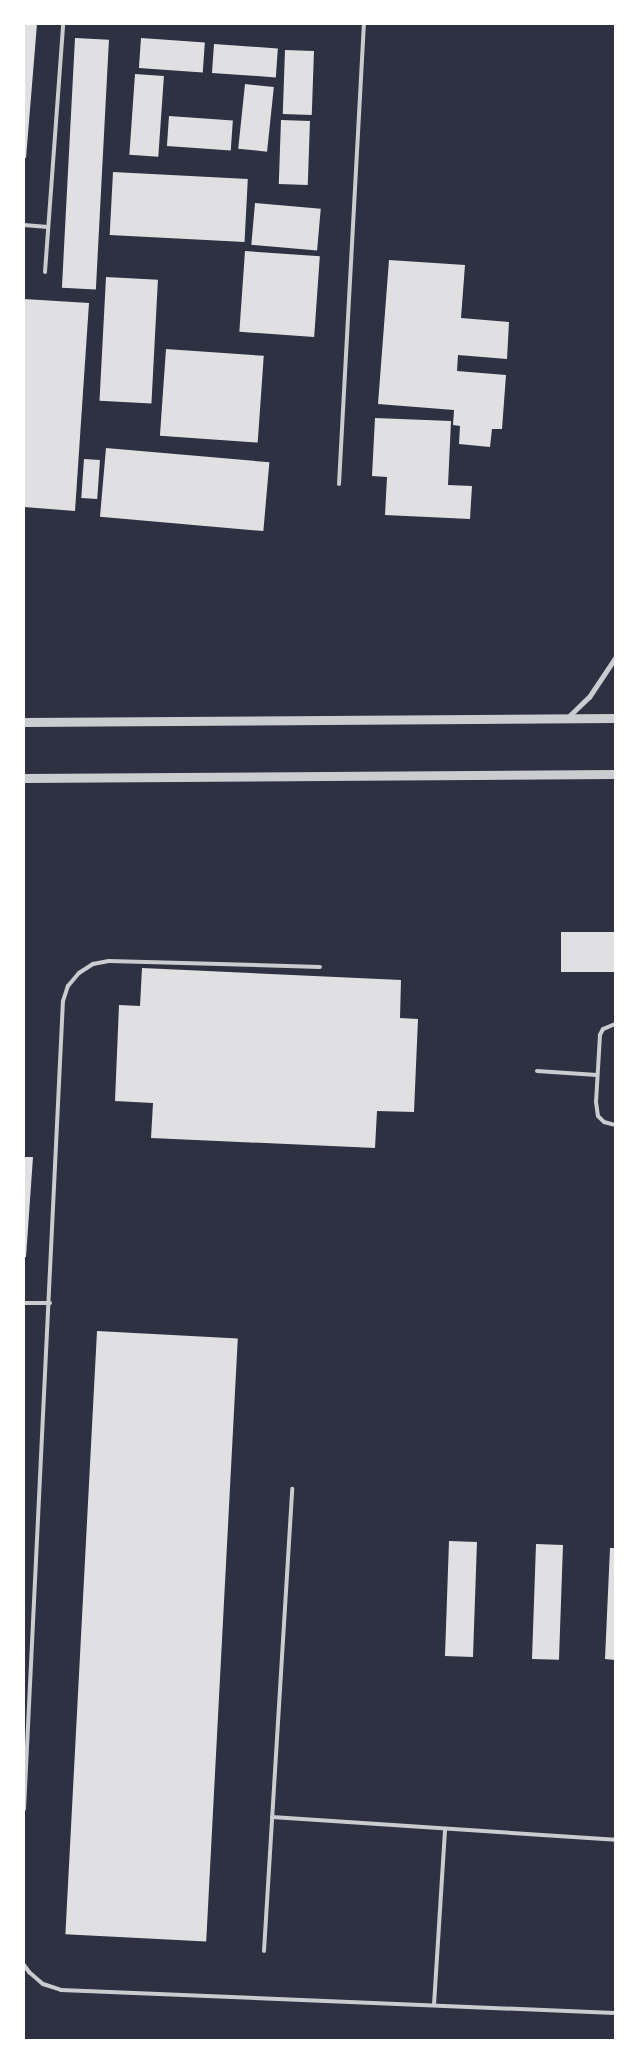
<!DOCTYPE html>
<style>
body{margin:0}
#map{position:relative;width:639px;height:2064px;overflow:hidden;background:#2d3142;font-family:Figtree,sans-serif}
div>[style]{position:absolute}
.building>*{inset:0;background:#e0e0e3;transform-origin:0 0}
.service>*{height:4px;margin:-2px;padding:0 2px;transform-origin:2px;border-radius:2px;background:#caccd0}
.minor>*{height:5px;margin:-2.5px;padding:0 2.5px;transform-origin:2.5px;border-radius:2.5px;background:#caccd0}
.tertiary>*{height:9px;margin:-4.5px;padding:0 4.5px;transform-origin:4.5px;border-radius:4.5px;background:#caccd0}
span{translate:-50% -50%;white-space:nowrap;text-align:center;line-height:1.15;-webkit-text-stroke:5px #fff;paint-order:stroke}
.frame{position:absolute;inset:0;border:25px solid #fff;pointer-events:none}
</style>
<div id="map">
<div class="building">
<i style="clip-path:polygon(24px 24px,37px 24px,26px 158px,24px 158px)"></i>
<i style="left:75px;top:38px;width:34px;height:250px;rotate:3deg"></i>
<i style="left:141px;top:38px;width:64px;height:30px;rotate:4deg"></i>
<i style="left:214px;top:44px;width:64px;height:29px;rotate:4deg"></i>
<i style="left:285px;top:50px;width:29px;height:64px;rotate:2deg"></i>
<i style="left:135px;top:74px;width:29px;height:81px;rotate:4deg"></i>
<i style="left:245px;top:84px;width:29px;height:65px;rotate:6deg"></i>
<i style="left:169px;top:116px;width:64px;height:30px;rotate:4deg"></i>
<i style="left:281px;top:120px;width:29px;height:64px;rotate:2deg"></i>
<i style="left:113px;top:172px;width:135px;height:63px;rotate:3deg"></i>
<i style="left:255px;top:203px;width:66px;height:42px;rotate:5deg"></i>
<i style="left:245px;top:251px;width:75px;height:81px;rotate:4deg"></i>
<i style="clip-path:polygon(389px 260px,465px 265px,461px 318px,509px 322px,507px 359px,458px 355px,457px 371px,506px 375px,502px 429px,492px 429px,490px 447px,459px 444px,460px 426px,453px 425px,454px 410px,378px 404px)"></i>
<i style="left:106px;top:277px;width:52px;height:124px;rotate:3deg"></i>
<i style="clip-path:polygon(24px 299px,89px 303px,75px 511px,24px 507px)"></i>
<i style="left:166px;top:349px;width:98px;height:87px;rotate:4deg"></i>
<i style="clip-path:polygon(375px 418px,451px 421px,448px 485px,472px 486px,470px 519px,385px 515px,387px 477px,372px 476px)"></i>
<i style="left:106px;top:448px;width:164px;height:69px;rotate:5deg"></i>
<i style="left:84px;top:459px;width:16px;height:39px;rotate:4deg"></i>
<i style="left:561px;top:932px;width:54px;height:40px"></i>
<i style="clip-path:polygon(142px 968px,401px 980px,400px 1018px,418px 1019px,414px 1112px,377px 1111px,375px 1148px,151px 1138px,153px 1103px,115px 1101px,119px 1005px,140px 1006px)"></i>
<i style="clip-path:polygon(24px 1157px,33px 1157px,26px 1257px,24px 1257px)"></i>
<i style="left:97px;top:1331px;width:141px;height:604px;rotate:3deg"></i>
<i style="left:449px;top:1541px;width:28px;height:115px;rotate:2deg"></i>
<i style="left:536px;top:1544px;width:27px;height:115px;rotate:2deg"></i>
<i style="clip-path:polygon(610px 1548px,615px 1548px,615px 1660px,605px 1659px)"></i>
</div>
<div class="service">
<i style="left:24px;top:225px;width:24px;rotate:5deg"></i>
<i style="left:45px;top:272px;width:249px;rotate:-85.8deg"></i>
<i style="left:339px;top:484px;width:461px;rotate:-86.9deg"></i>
<i style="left:615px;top:1024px;width:13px;rotate:157deg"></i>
<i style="left:603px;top:1029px;width:7px;rotate:117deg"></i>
<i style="left:600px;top:1035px;width:67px;rotate:93.4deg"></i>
<i style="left:596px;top:1102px;width:14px;rotate:82deg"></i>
<i style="left:598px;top:1116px;width:8px;rotate:45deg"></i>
<i style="left:604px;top:1122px;width:11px;rotate:15deg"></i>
<i style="left:537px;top:1071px;width:60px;rotate:3.8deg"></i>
<i style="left:24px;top:1303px;width:26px"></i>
<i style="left:24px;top:1809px;width:809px;rotate:-87.24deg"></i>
<i style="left:63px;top:1001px;width:16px;rotate:-72deg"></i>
<i style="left:68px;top:986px;width:17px;rotate:-50deg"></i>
<i style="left:79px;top:973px;width:17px;rotate:-33deg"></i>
<i style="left:93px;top:964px;width:16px;rotate:-11deg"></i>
<i style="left:109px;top:961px;width:211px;rotate:1.6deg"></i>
<i style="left:272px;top:1817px;width:344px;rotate:3.8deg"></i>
<i style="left:264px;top:1951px;width:463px;rotate:-86.5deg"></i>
<i style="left:24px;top:1965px;width:9px;rotate:54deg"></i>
<i style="left:29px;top:1972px;width:18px;rotate:41deg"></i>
<i style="left:43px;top:1984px;width:19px;rotate:18deg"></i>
<i style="left:61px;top:1990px;width:554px;rotate:2.38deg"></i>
<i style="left:434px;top:2005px;width:176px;rotate:-86.4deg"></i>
</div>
<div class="minor">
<i style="left:567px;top:718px;width:30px;rotate:-44deg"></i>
<i style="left:589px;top:697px;width:47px;rotate:-56.3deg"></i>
</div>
<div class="tertiary">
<i style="left:24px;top:722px;width:591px;rotate:-0.39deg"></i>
<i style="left:24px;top:778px;width:591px;rotate:-0.39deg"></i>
</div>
<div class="frame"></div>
</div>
